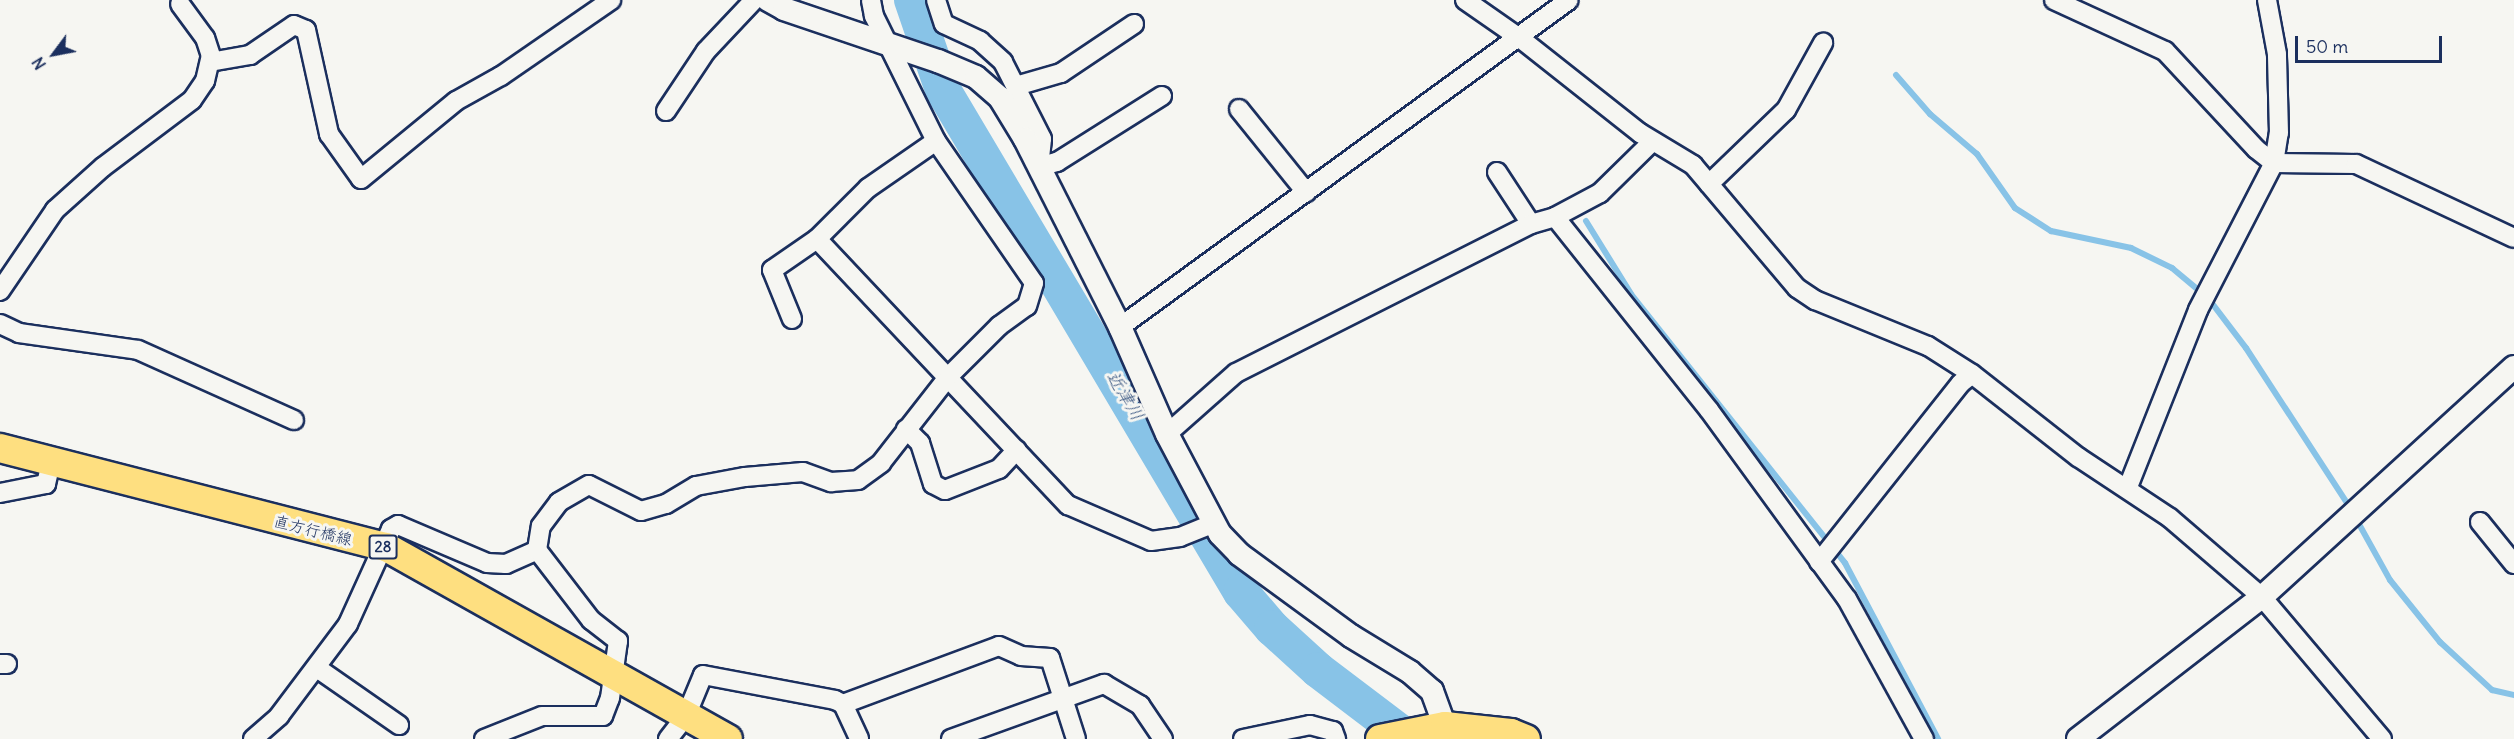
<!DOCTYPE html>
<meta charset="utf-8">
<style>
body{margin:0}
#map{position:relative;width:2514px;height:739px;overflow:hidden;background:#f6f6f2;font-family:Delius,"Klee One",sans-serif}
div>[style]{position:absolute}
.stream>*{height:6px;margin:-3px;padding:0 3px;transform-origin:3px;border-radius:3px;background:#88c3e7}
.river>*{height:36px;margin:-18px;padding:0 18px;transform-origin:18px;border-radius:18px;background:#88c3e7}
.roads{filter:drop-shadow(2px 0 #1b2f5e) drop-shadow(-2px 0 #1b2f5e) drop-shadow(0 2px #1b2f5e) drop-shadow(0 -2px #1b2f5e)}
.minor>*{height:18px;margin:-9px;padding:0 9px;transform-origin:9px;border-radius:9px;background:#f6f6f2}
.tertiary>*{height:22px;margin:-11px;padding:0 11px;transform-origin:11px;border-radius:11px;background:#f6f6f2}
.primary>*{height:28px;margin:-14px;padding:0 14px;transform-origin:14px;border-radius:14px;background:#fedf80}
span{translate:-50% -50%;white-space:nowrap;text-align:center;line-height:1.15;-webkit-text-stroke:6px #f6f6f2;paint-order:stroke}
.shield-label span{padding:2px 4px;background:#f6f6f2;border:2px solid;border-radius:4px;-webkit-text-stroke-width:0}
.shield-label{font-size:15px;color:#1b2f5e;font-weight:700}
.street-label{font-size:16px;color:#1b2f5e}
.water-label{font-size:18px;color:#365480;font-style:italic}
.north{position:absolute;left:24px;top:24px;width:60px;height:60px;-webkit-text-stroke:4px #f6f6f2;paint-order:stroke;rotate:238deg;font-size:16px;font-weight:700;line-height:24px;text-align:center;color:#1b2f5e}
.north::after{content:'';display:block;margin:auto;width:21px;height:27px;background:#1b2f5e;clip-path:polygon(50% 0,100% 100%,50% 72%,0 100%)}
.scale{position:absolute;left:2295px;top:36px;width:147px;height:27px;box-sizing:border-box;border:3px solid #1b2f5e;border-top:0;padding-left:8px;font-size:18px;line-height:21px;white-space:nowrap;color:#1b2f5e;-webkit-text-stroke:4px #f6f6f2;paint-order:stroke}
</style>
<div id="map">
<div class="stream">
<i style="left:1896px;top:75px;width:52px;rotate:48.9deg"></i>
<i style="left:1930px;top:114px;width:62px;rotate:40.4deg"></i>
<i style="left:1977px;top:154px;width:66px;rotate:54.9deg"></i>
<i style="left:2015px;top:208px;width:43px;rotate:32.6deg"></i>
<i style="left:2051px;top:231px;width:82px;rotate:12deg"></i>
<i style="left:2131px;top:248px;width:46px;rotate:26deg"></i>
<i style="left:2172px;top:268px;width:47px;rotate:39.8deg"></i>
<i style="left:2208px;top:298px;width:63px;rotate:52.8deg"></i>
<i style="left:2246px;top:348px;width:189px;rotate:56.9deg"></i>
<i style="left:2349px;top:506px;width:85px;rotate:61deg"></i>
<i style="left:2390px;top:580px;width:80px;rotate:51.1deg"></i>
<i style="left:2440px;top:642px;width:71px;rotate:42.7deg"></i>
<i style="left:2492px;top:690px;width:23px;rotate:13deg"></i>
<i style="left:1586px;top:221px;width:86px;rotate:58.3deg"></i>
<i style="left:1631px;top:294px;width:344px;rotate:51.5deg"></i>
<i style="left:1845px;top:563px;width:199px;rotate:62.1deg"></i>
</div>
<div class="river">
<i style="left:912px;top:0;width:95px;rotate:71deg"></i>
<i style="left:943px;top:90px;width:584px;rotate:59.31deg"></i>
<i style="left:1241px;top:592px;width:48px;rotate:49.3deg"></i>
<i style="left:1272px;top:628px;width:62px;rotate:42.4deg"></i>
<i style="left:1318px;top:670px;width:114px;rotate:37.2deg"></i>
</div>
<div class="roads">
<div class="minor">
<i style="left:936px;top:0;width:25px;rotate:72deg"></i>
<i style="left:944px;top:24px;width:40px;rotate:25deg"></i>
<i style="left:980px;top:41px;width:31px;rotate:42deg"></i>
<i style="left:1003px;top:62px;width:86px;rotate:63.1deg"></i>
<i style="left:1042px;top:139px;width:28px;rotate:96deg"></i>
<i style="left:1039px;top:167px;width:19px;rotate:-16deg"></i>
<i style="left:1057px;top:162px;width:124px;rotate:-32.2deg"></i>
<i style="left:1465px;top:0;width:68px;rotate:34.9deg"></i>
<i style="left:1521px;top:39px;width:152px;rotate:38.3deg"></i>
<i style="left:1640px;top:133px;width:62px;rotate:31.1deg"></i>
<i style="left:1693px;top:165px;width:161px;rotate:49.8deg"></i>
<i style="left:1797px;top:288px;width:22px;rotate:34deg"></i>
<i style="left:1815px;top:300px;width:122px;rotate:22.2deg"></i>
<i style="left:1928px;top:346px;width:52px;rotate:32.5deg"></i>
<i style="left:1972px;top:374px;width:135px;rotate:38.1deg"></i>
<i style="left:2078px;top:457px;width:110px;rotate:33.5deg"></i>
<i style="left:2170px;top:518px;width:121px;rotate:40.7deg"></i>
<i style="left:2262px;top:597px;width:186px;rotate:49.8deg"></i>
<i style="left:2054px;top:0;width:122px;rotate:24.7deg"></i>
<i style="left:2165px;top:51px;width:134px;rotate:47.1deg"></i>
<i style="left:2256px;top:149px;width:23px;rotate:38deg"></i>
<i style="left:2274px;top:163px;width:82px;rotate:0.7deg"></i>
<i style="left:2356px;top:164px;width:174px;rotate:25.1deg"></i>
<i style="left:210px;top:62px;width:41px;rotate:-9.9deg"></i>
<i style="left:250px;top:55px;width:53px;rotate:-34.3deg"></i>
<i style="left:294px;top:25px;width:13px;rotate:23deg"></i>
<i style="left:306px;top:30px;width:107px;rotate:77.5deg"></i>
<i style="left:329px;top:134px;width:55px;rotate:54.6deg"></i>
<i style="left:361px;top:179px;width:123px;rotate:-39.4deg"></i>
<i style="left:456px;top:101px;width:51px;rotate:-29.1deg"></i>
<i style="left:501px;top:76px;width:134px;rotate:-34.6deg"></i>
<i style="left:1016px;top:86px;width:47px;rotate:-16.1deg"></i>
<i style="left:1061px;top:73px;width:88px;rotate:-33.9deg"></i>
<i style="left:1239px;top:109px;width:107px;rotate:51.1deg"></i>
<i style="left:666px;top:111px;width:72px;rotate:-56.3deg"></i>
<i style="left:706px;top:51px;width:70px;rotate:-46.7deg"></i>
<i style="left:936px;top:141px;width:83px;rotate:145.3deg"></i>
<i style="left:868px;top:188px;width:72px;rotate:135deg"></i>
<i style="left:817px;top:239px;width:366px;rotate:46.7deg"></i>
<i style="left:1068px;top:505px;width:90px;rotate:23.4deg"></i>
<i style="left:1151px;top:541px;width:29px;rotate:-8deg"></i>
<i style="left:1180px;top:537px;width:37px;rotate:-22deg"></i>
<i style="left:1497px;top:172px;width:62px;rotate:56.8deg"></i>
<i style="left:1709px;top:184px;width:107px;rotate:-43.9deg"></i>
<i style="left:1786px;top:110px;width:77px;rotate:-61.1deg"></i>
<i style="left:1555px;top:217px;width:51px;rotate:-28.1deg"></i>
<i style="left:1600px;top:193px;width:74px;rotate:-44.5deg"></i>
<i style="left:0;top:291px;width:98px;rotate:-55.8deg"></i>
<i style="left:55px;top:210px;width:64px;rotate:-41.9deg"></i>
<i style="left:103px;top:167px;width:111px;rotate:-37deg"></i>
<i style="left:192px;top:100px;width:23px;rotate:-56deg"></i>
<i style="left:205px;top:81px;width:26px;rotate:-77deg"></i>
<i style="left:211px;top:56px;width:19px;rotate:-108deg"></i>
<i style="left:205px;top:38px;width:42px;rotate:-126.3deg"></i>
<i style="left:792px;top:319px;width:53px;rotate:-112.2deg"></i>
<i style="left:772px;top:270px;width:55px;rotate:-34.6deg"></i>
<i style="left:0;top:324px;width:21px;rotate:25deg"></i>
<i style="left:19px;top:333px;width:120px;rotate:8.1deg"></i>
<i style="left:138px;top:350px;width:171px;rotate:24.2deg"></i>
<i style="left:1120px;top:327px;width:555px;rotate:-36.07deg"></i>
<i style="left:906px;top:429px;width:20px;rotate:45deg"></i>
<i style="left:920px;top:443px;width:43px;rotate:72.4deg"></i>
<i style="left:933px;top:484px;width:13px;rotate:27deg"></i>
<i style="left:945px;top:490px;width:58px;rotate:-21.3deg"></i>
<i style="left:999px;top:469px;width:26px;rotate:-47deg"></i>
<i style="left:1167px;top:434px;width:92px;rotate:-41.5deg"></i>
<i style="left:1236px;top:373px;width:330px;rotate:-26.8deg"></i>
<i style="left:1531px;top:224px;width:25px;rotate:-16deg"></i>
<i style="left:1555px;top:217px;width:247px;rotate:51.4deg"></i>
<i style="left:1709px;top:410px;width:234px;rotate:53.9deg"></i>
<i style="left:1847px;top:599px;width:160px;rotate:61.2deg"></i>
<i style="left:2128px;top:487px;width:190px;rotate:-68.4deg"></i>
<i style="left:2198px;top:310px;width:165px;rotate:-62.7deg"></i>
<i style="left:2274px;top:163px;width:30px;rotate:-81deg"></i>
<i style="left:2279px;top:133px;width:79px;rotate:-91.5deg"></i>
<i style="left:2277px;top:54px;width:55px;rotate:-100.5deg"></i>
<i style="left:0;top:493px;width:47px;rotate:-11.1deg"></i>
<i style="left:46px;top:484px;width:26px;rotate:-77deg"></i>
<i style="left:2480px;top:522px;width:54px;rotate:51deg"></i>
<i style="left:1819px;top:562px;width:228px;rotate:-51.6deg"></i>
<i style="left:1961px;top:383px;width:14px;rotate:-39deg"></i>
<i style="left:0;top:664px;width:7px"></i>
<i style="left:317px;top:668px;width:100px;rotate:34.8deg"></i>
<i style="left:843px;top:704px;width:166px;rotate:-20.4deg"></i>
<i style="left:999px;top:646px;width:24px;rotate:24deg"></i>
<i style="left:1021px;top:656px;width:29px;rotate:4deg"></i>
<i style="left:1050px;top:658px;width:85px;rotate:72.2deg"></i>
<i style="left:253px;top:739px;width:35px;rotate:-41deg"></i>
<i style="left:279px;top:716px;width:115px;rotate:-53.1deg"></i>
<i style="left:348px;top:624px;width:104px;rotate:-65.6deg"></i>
<i style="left:391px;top:529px;width:8px;rotate:-30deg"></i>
<i style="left:398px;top:525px;width:97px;rotate:23.1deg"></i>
<i style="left:487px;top:563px;width:19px;rotate:3deg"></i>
<i style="left:506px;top:564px;width:34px;rotate:-24deg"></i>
<i style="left:484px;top:739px;width:62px;rotate:-21.6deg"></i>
<i style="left:542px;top:716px;width:61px"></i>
<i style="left:603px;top:716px;width:19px;rotate:-69deg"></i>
<i style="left:610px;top:698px;width:58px;rotate:-82deg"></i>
<i style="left:618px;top:641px;width:34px;rotate:-142deg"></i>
<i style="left:591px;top:620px;width:88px;rotate:-127.6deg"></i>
<i style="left:537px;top:550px;width:24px;rotate:-81deg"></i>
<i style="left:541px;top:526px;width:30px;rotate:-53deg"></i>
<i style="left:559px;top:502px;width:34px;rotate:-30deg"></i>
<i style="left:589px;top:485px;width:58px;rotate:26.6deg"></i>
<i style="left:641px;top:511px;width:26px;rotate:-16deg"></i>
<i style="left:666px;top:504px;width:35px;rotate:-31deg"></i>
<i style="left:696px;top:486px;width:50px;rotate:-10.4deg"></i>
<i style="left:745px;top:477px;width:58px;rotate:-4.9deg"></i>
<i style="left:803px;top:472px;width:30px;rotate:20deg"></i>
<i style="left:831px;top:482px;width:27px;rotate:-4deg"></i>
<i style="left:858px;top:480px;width:29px;rotate:-36deg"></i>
<i style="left:881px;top:463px;width:110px;rotate:-52deg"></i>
<i style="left:949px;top:376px;width:71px;rotate:-45deg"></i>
<i style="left:999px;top:326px;width:34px;rotate:-36deg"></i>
<i style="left:1027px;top:306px;width:24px;rotate:-73deg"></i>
<i style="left:1034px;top:283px;width:173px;rotate:-124.6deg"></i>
<i style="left:936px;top:141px;width:140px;rotate:-116.4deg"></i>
<i style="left:874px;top:16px;width:16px;rotate:-101deg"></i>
<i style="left:668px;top:739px;width:29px;rotate:-52deg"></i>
<i style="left:686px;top:716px;width:44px;rotate:-67.5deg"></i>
<i style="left:703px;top:675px;width:134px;rotate:10.7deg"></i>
<i style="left:835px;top:700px;width:9px;rotate:27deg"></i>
<i style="left:843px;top:704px;width:38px;rotate:65deg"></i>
<i style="left:951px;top:739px;width:163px;rotate:-19.8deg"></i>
<i style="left:1104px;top:684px;width:42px;rotate:30.3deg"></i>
<i style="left:1140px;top:705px;width:41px;rotate:55.9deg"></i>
<i style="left:1243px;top:739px;width:68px;rotate:-11.8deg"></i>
<i style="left:1310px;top:725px;width:24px;rotate:15deg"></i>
<i style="left:1333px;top:731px;width:9px;rotate:69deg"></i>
</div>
<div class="tertiary">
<i style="left:768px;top:0;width:18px;rotate:29deg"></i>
<i style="left:784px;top:9px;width:163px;rotate:18.7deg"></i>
<i style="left:938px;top:61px;width:41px;rotate:22.8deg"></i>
<i style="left:976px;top:77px;width:32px;rotate:41deg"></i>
<i style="left:1000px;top:98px;width:48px;rotate:58.6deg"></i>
<i style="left:1025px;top:139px;width:211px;rotate:63.2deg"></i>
<i style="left:1120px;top:327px;width:117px;rotate:66.3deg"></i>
<i style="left:1167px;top:434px;width:113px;rotate:62.1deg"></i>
<i style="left:1220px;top:534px;width:28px;rotate:46deg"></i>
<i style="left:1239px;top:554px;width:139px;rotate:36.2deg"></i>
<i style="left:1351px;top:636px;width:69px;rotate:31.4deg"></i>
<i style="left:1410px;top:672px;width:29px;rotate:41deg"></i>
<i style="left:1432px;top:691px;width:37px;rotate:70deg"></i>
<i style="left:2078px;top:739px;width:232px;rotate:-37.7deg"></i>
<i style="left:2262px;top:597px;width:341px;rotate:-42.4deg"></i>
</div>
<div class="primary">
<i style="left:0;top:448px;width:398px;rotate:14.4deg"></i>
<i style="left:386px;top:547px;width:392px;rotate:29.3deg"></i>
<i style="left:1380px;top:739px;width:66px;rotate:-11.3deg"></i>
<i style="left:1445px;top:726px;width:66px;rotate:6.1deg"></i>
<i style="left:1511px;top:733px;width:16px;rotate:22deg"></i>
</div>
</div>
<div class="shield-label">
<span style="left:383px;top:547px">28</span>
</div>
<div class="street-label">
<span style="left:313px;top:530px;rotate:14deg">直方行橋線</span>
</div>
<div class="water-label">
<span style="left:1125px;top:396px;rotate:59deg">近津川</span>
</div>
<div class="north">N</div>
<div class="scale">50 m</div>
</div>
